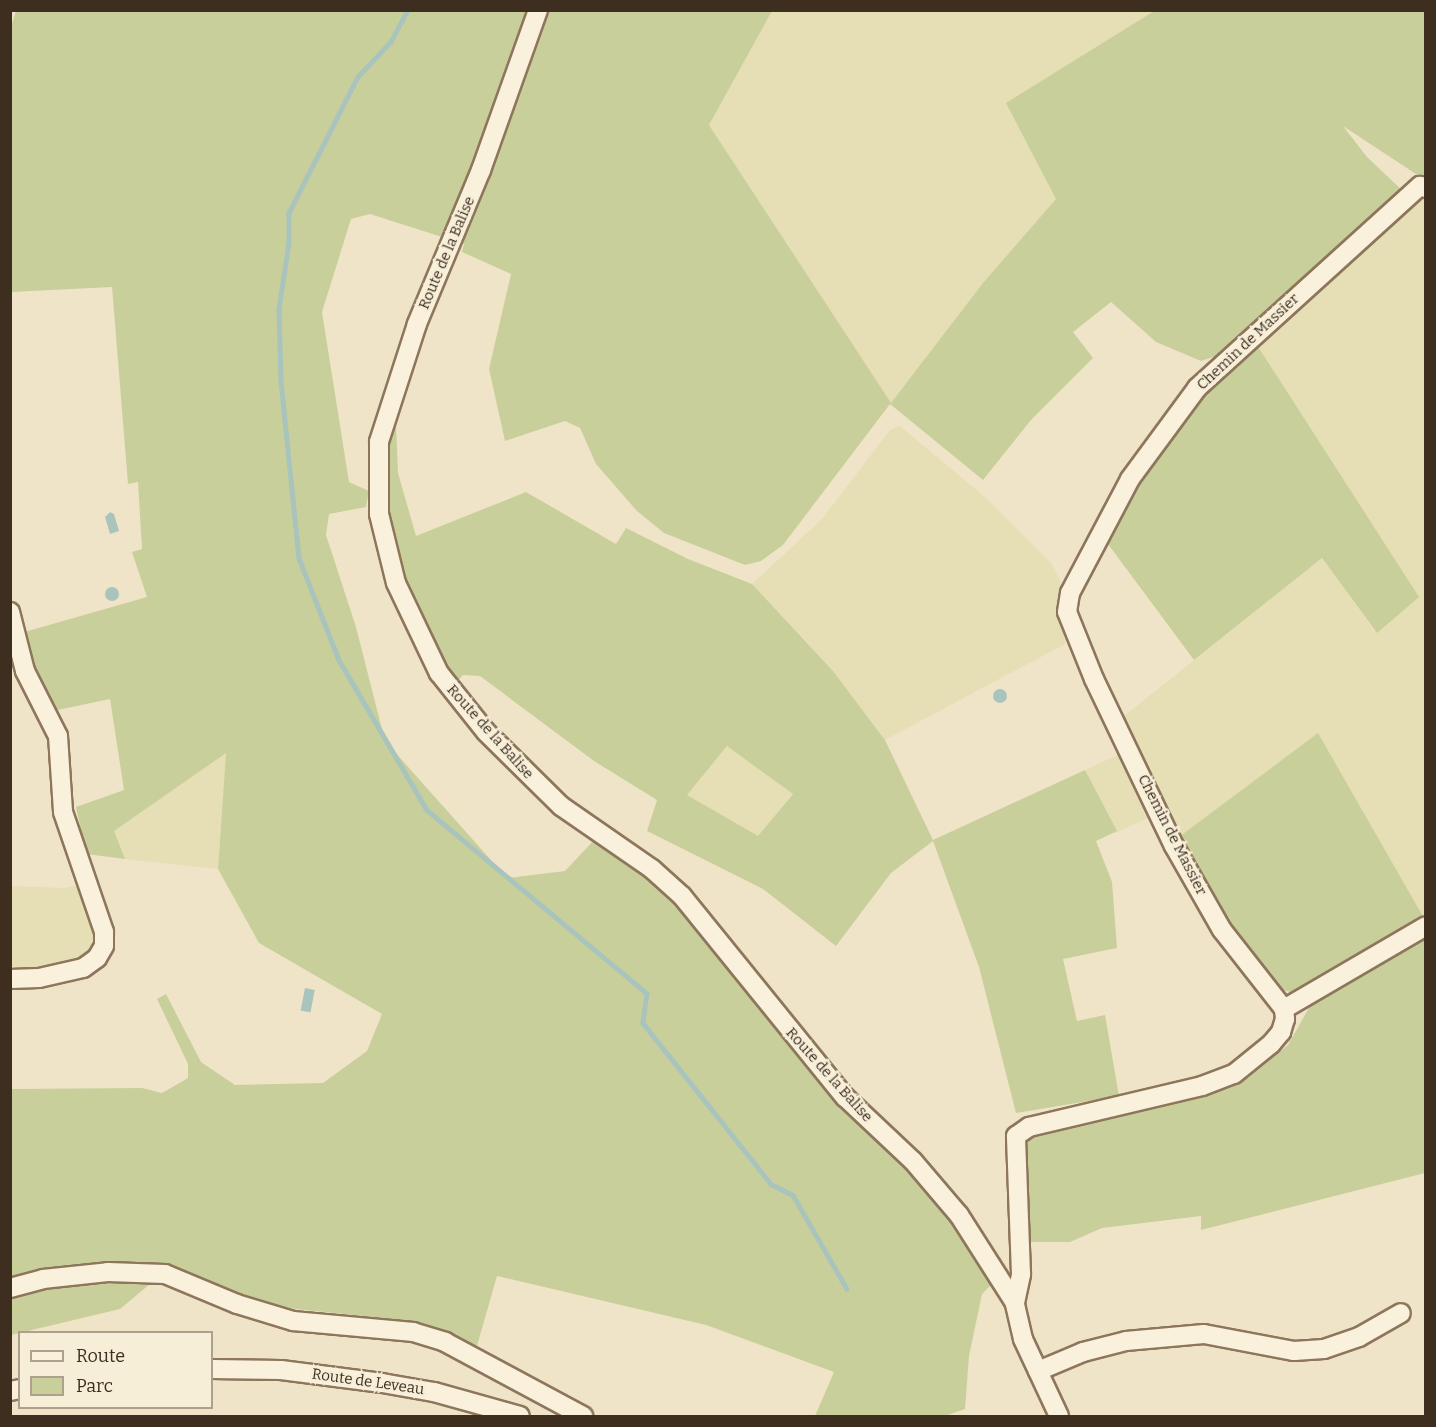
<!DOCTYPE html>
<style>
body{margin:0}
#map{position:relative;width:1436px;height:1427px;overflow:hidden;background:#f0e4c8;font-family:Bitter,serif}
div>[style]{position:absolute}
.farmland>*{inset:0;background:#e6deb5;transform-origin:0 0}
.green>*{inset:0;background:#c9cf9b}
.water>*{inset:0;background:#a9c4bc;transform-origin:0 0}
.round{border-radius:50%}
.stream>*{height:4.5px;margin:-2.25px;padding:0 2.25px;transform-origin:2.25px;border-radius:2.25px;background:#a9c4bc}
.roads{filter:drop-shadow(2px 0 #8d765c) drop-shadow(-2px 0 #8d765c) drop-shadow(0 2px #8d765c) drop-shadow(0 -2px #8d765c)}
.minor>*{height:18px;margin:-9px;padding:0 9px;transform-origin:9px;border-radius:9px;background:#faf1dc}
span{translate:-50% -50%;white-space:nowrap;text-align:center;line-height:1.15;-webkit-text-stroke:4.5px #f7eed8;paint-order:stroke}
.street-label{font-size:15px;color:#3d2e20}
.frame{position:absolute;inset:0;border:12px solid #3d2e20;pointer-events:none}
.legend{position:absolute;left:18px;top:1331px;width:195px;height:78px;box-sizing:border-box;background:#f7eed8;border:2px solid #ada18e;margin:0;padding:8px 10px;list-style:none;font-size:18px;color:#3d2e20}
.legend li{display:flex;align-items:center;gap:12px;height:30px}
.legend b{width:30px;border:2px solid #ada18e}
</style>
<div id="map">
<div class="farmland">
<i style="clip-path:polygon(772px 11px,1154px 11px,1007px 103px,1057px 199px,983px 283px,891px 404px,709px 125px)"></i>
<i style="clip-path:polygon(1421px 198px,1425px 198px,1425px 919px,1179px 837px,1124px 716px,1322px 558px,1376px 633px,1255px 342px)"></i>
<i style="clip-path:polygon(900px 426px,986px 498px,1051px 563px,1060px 580px,1065px 644px,885px 740px,833px 671px,752px 584px,822px 519px,890px 430px)"></i>
<i style="clip-path:polygon(727px 746px,793px 793px,758px 837px,687px 795px)"></i>
<i style="clip-path:polygon(226px 752px,218px 869px,125px 859px,113px 831px)"></i>
<i style="left:1124px;top:752px;width:70px;height:43px;rotate:65deg"></i>
<i style="clip-path:polygon(85px 884px,96px 932px,94px 947px,82px 959px,65px 966px,11px 969px,11px 886px,64px 888px)"></i>
</div>
<div class="green">
<i style="clip-path:polygon(16px 11px,772px 11px,709px 125px,891px 403px,983px 283px,1056px 199px,1006px 103px,1154px 11px,1425px 11px,1425px 180px,1343px 126px,1367px 157px,1404px 192px,1245px 336px,1219px 355px,1201px 361px,1156px 342px,1111px 302px,1073px 332px,1093px 358px,1031px 420px,983px 480px,890px 404px,783px 545px,761px 561px,745px 565px,664px 533px,637px 511px,596px 464px,580px 428px,565px 421px,505px 441px,489px 369px,511px 274px,462px 252px,464px 244px,370px 214px,351px 219px,322px 312px,349px 482px,369px 491px,366px 507px,329px 514px,326px 535px,356px 627px,385px 741px,507px 878px,565px 871px,595px 839px,661px 883px,876px 1136px,936px 1198px,996px 1280px,982px 1294px,969px 1356px,965px 1409px,945px 1416px,815px 1416px,834px 1372px,706px 1325px,497px 1276px,477px 1346px,392px 1319px,296px 1309px,244px 1299px,155px 1264px,63px 1267px,11px 1277px,11px 1089px,142px 1088px,162px 1093px,188px 1078px,188px 1064px,157px 999px,166px 994px,201px 1062px,235px 1085px,323px 1083px,367px 1051px,382px 1014px,259px 943px,218px 869px,226px 753px,114px 831px,125px 859px,86px 854px,76px 807px,124px 790px,110px 699px,53px 711px,21px 633px,147px 597px,132px 552px,142px 549px,138px 482px,128px 484px,112px 287px,11px 292px,10px 30px)"></i>
<i style="clip-path:polygon(1255px 342px,1419px 597px,1377px 633px,1322px 558px,1194px 660px,1105px 540px,1167px 441px,1205px 391px)"></i>
<i style="clip-path:polygon(evenodd,396px 425px,398px 473px,416px 536px,526px 492px,616px 544px,626px 528px,688px 559px,752px 584px,833px 671px,885px 740px,933px 840px,1085px 770px,1117px 831px,1096px 841px,1112px 882px,1117px 948px,1063px 959px,1077px 1021px,1105px 1015px,1119px 1096px,1016px 1113px,979px 967px,933px 841px,891px 873px,836px 946px,763px 889px,647px 831px,657px 800px,594px 761px,480px 676px,463px 675px,453px 686px,416px 619px,389px 536px,381px 459px,389px 427px,396px 425px,727px 746px,793px 794px,758px 836px,687px 795px,727px 746px)"></i>
<i style="clip-path:polygon(1318px 733px,1425px 920px,1290px 992px,1278px 988px,1203px 887px,1179px 837px)"></i>
<i style="clip-path:polygon(1425px 934px,1425px 1173px,1201px 1230px,1201px 1216px,1102px 1228px,1070px 1242px,1027px 1242px,1023px 1145px,1036px 1129px,1215px 1093px,1248px 1078px,1288px 1045px,1314px 999px)"></i>
<i style="clip-path:polygon(156px 1279px,120px 1309px,11px 1335px,11px 1293px,59px 1280px)"></i>
</div>
<div class="water">
<i style="clip-path:polygon(110px 512px,114px 514px,119px 531px,110px 534px,105px 517px)"></i>
<i class="round" style="left:105px;top:587px;width:14px;height:14px"></i>
<i class="round" style="left:993px;top:689px;width:14px;height:14px"></i>
<i style="left:305px;top:988px;width:10px;height:23px;rotate:11deg"></i>
</div>
<div class="stream">
<i style="left:408px;top:10px;width:36px;rotate:118deg"></i>
<i style="left:391px;top:42px;width:48px;rotate:133.3deg"></i>
<i style="left:358px;top:77px;width:153px;rotate:116.9deg"></i>
<i style="left:289px;top:213px;width:30px;rotate:90deg"></i>
<i style="left:289px;top:243px;width:67px;rotate:98.6deg"></i>
<i style="left:279px;top:309px;width:72px;rotate:88.4deg"></i>
<i style="left:281px;top:381px;width:178px;rotate:84.2deg"></i>
<i style="left:299px;top:558px;width:110px;rotate:68.6deg"></i>
<i style="left:339px;top:660px;width:174px;rotate:59.6deg"></i>
<i style="left:427px;top:810px;width:286px;rotate:39.8deg"></i>
<i style="left:647px;top:993px;width:30px;rotate:98deg"></i>
<i style="left:643px;top:1023px;width:206px;rotate:51.5deg"></i>
<i style="left:771px;top:1184px;width:25px;rotate:27deg"></i>
<i style="left:793px;top:1195px;width:108px;rotate:60.1deg"></i>
</div>
<div class="roads">
<div class="minor">
<i style="left:538px;top:10px;width:170px;rotate:109.6deg"></i>
<i style="left:481px;top:170px;width:167px;rotate:112.6deg"></i>
<i style="left:417px;top:324px;width:124px;rotate:107.9deg"></i>
<i style="left:379px;top:442px;width:72px;rotate:90deg"></i>
<i style="left:379px;top:514px;width:71px;rotate:76.2deg"></i>
<i style="left:396px;top:583px;width:100px;rotate:64.5deg"></i>
<i style="left:439px;top:673px;width:75px;rotate:51.5deg"></i>
<i style="left:486px;top:732px;width:105px;rotate:44.6deg"></i>
<i style="left:561px;top:806px;width:111px;rotate:34.7deg"></i>
<i style="left:652px;top:869px;width:40px;rotate:42deg"></i>
<i style="left:682px;top:896px;width:259px;rotate:51deg"></i>
<i style="left:845px;top:1097px;width:93px;rotate:43.3deg"></i>
<i style="left:913px;top:1161px;width:71px;rotate:49.6deg"></i>
<i style="left:959px;top:1215px;width:104px;rotate:57.5deg"></i>
<i style="left:10px;top:612px;width:61px;rotate:75.7deg"></i>
<i style="left:25px;top:671px;width:73px;rotate:63.1deg"></i>
<i style="left:58px;top:736px;width:76px;rotate:86.2deg"></i>
<i style="left:63px;top:812px;width:127px;rotate:71.1deg"></i>
<i style="left:104px;top:932px;width:14px;rotate:90deg"></i>
<i style="left:104px;top:946px;width:14px;rotate:120deg"></i>
<i style="left:97px;top:958px;width:17px;rotate:144deg"></i>
<i style="left:83px;top:968px;width:45px;rotate:167.2deg"></i>
<i style="left:39px;top:978px;width:29px;rotate:178deg"></i>
<i style="left:1284px;top:1009px;width:164px;rotate:-30.3deg"></i>
<i style="left:10px;top:1288px;width:34px;rotate:-15deg"></i>
<i style="left:43px;top:1279px;width:65px;rotate:-6.1deg"></i>
<i style="left:108px;top:1272px;width:57px;rotate:2deg"></i>
<i style="left:165px;top:1274px;width:78px;rotate:22.6deg"></i>
<i style="left:237px;top:1304px;width:59px;rotate:16.9deg"></i>
<i style="left:293px;top:1321px;width:121px;rotate:5.2deg"></i>
<i style="left:413px;top:1332px;width:34px;rotate:17deg"></i>
<i style="left:445px;top:1342px;width:157px;rotate:28.2deg"></i>
<i style="left:212px;top:1369px;width:69px;rotate:0.8deg"></i>
<i style="left:281px;top:1370px;width:102px;rotate:7.3deg"></i>
<i style="left:382px;top:1383px;width:53px;rotate:9.8deg"></i>
<i style="left:434px;top:1392px;width:89px;rotate:15.6deg"></i>
<i style="left:1038px;top:1371px;width:49px;rotate:-22.9deg"></i>
<i style="left:1083px;top:1352px;width:44px;rotate:-14.3deg"></i>
<i style="left:1126px;top:1341px;width:78px;rotate:-5.1deg"></i>
<i style="left:1204px;top:1334px;width:92px;rotate:10.7deg"></i>
<i style="left:1294px;top:1351px;width:30px;rotate:-4deg"></i>
<i style="left:1324px;top:1349px;width:37px;rotate:-19deg"></i>
<i style="left:1359px;top:1337px;width:48px;rotate:-29.7deg"></i>
<i style="left:10px;top:1391px;width:10px;rotate:-11deg"></i>
<i style="left:1059px;top:1416px;width:85px;rotate:-115.1deg"></i>
<i style="left:1023px;top:1339px;width:37px;rotate:-103deg"></i>
<i style="left:1015px;top:1303px;width:30px;rotate:-78deg"></i>
<i style="left:1021px;top:1274px;width:138px;rotate:-92.1deg"></i>
<i style="left:1016px;top:1136px;width:16px;rotate:-35deg"></i>
<i style="left:1029px;top:1127px;width:178px;rotate:-13.3deg"></i>
<i style="left:1202px;top:1086px;width:34px;rotate:-21deg"></i>
<i style="left:1234px;top:1074px;width:48px;rotate:-39deg"></i>
<i style="left:1271px;top:1044px;width:16px;rotate:-50deg"></i>
<i style="left:1281px;top:1032px;width:14px;rotate:-73deg"></i>
<i style="left:1285px;top:1019px;width:10px;rotate:-96deg"></i>
<i style="left:1284px;top:1009px;width:100px;rotate:-128.1deg"></i>
<i style="left:1222px;top:930px;width:97px;rotate:-119.7deg"></i>
<i style="left:1174px;top:846px;width:185px;rotate:-115.6deg"></i>
<i style="left:1094px;top:679px;width:72px;rotate:-111.9deg"></i>
<i style="left:1067px;top:612px;width:19px;rotate:-81deg"></i>
<i style="left:1070px;top:593px;width:129px;rotate:-62.2deg"></i>
<i style="left:1130px;top:479px;width:113px;rotate:-53.6deg"></i>
<i style="left:1197px;top:388px;width:301px;rotate:-42.2deg"></i>
<i style="left:1420px;top:186px;width:6px;rotate:18deg"></i>
</div>
</div>
<div class="street-label">
<span style="left:447px;top:253px;rotate:-67deg">Route de la Balise</span>
<span style="left:1248px;top:342px;rotate:-43deg">Chemin de Massier</span>
<span style="left:490px;top:732px;rotate:48deg">Route de la Balise</span>
<span style="left:1172px;top:835px;rotate:63deg">Chemin de Massier</span>
<span style="left:829px;top:1075px;rotate:48deg">Route de la Balise</span>
<span style="left:368px;top:1382px;rotate:8deg">Route de Leveau</span>
</div>
<div class="frame"></div>
<ul class="legend">
<li><b style="height:8px;background:#faf1dc"></b>Route</li>
<li><b style="height:16px;background:#c9cf9b"></b>Parc</li>
</ul>
</div>
